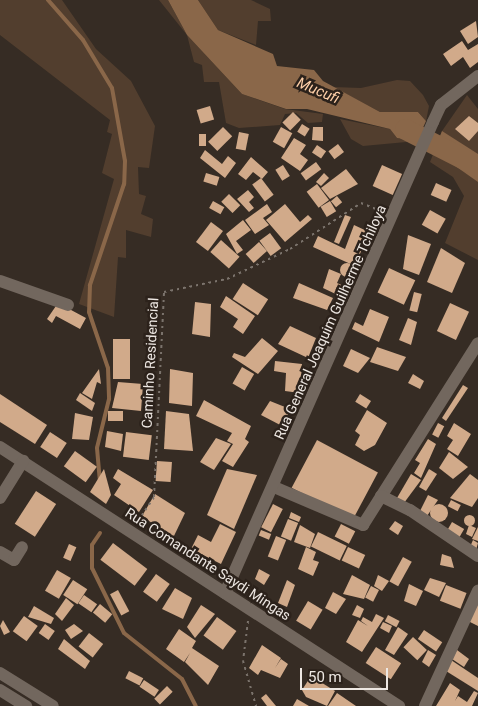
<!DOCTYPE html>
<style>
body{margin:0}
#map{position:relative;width:478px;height:706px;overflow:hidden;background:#362c24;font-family:Roboto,sans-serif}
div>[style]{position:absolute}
.green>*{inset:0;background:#523e2e}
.water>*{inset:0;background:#8a6749}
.stream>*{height:4px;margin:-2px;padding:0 2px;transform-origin:2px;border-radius:2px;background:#8a6749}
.river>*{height:21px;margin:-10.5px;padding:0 10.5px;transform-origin:10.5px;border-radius:10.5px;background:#8a6749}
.building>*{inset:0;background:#d1aa8a;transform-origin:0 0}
.round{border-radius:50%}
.path>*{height:2px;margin-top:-1px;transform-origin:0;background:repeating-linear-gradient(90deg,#7b736c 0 2.5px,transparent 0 6.5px)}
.minor>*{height:12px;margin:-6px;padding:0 6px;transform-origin:6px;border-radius:6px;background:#72675e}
span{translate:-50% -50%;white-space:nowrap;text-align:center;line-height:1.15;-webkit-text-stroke:5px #2c221b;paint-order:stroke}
.street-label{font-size:14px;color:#ede7e2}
.water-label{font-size:15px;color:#fecfa8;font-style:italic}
.scale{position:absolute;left:300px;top:668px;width:88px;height:22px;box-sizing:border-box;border:2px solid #ede7e2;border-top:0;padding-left:6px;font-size:15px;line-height:18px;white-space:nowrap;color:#ede7e2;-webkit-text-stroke:4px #2c221b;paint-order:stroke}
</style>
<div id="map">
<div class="green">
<i style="clip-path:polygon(0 0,62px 0,96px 49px,131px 81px,155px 126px,149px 168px,138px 167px,139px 194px,146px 196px,141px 214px,153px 219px,151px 237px,126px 230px,126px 258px,118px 257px,114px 317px,79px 304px,114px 179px,102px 173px,112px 134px,107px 132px,110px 120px,0 35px)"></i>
<i style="clip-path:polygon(159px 0,168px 0,187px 35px,242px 94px,285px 109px,323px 114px,322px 122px,308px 123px,296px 113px,285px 114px,280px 125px,239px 128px,226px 123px,219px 82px,204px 82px,202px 65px,194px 62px,187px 35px)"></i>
<i style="clip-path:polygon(198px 0,251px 0,270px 9px,271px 21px,258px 21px,256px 45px,218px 30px)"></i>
<i style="clip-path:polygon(397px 80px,410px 81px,423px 95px,429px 106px,426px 121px,418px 112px,380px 112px,333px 87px,361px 88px)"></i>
<i style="clip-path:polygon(467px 95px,478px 109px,478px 260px,445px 243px,464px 196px,453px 177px,430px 162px,442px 131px)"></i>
<i style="clip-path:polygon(340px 119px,390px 129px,397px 138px,417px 141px,363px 146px,351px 139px)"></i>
</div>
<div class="water">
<i style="clip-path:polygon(168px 0,198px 0,218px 30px,273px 54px,277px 66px,314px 70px,323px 81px,380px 112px,418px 112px,426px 121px,417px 141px,397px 138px,390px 129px,307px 109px,286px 109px,242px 94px,187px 35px)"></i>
<i style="clip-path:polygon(442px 131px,478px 154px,478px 182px,434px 151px)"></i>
</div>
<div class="stream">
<i style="left:48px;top:0;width:53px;rotate:48.8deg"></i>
<i style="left:83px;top:40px;width:56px;rotate:58.9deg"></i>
<i style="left:112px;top:88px;width:74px;rotate:79.9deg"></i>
<i style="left:125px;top:161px;width:23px;rotate:92deg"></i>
<i style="left:124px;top:184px;width:107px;rotate:108.6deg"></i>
<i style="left:90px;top:285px;width:27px;rotate:92deg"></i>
<i style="left:89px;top:312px;width:59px;rotate:71.3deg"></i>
<i style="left:108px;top:368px;width:31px;rotate:88deg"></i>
<i style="left:109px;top:399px;width:50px;rotate:103.8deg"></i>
<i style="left:97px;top:448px;width:32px;rotate:85deg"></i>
<i style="left:100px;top:533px;width:14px;rotate:124deg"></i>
<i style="left:92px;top:545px;width:23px;rotate:90deg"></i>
<i style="left:92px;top:568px;width:72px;rotate:63.8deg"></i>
<i style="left:124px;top:633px;width:74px;rotate:38.4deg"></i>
<i style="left:182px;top:679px;width:30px;rotate:63deg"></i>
</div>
<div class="river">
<i style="left:405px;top:129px;width:82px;rotate:26.9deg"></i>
</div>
<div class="building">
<i style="clip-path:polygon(476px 21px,478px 37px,468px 44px,460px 31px)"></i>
<i style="clip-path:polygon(462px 41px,468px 50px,478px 44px,478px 62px,470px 68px,463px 57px,451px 66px,443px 54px)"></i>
<i style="left:210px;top:106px;width:14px;height:14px;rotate:73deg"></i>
<i style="left:293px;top:112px;width:11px;height:15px;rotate:45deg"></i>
<i style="clip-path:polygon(469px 116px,478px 123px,478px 131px,469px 141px,455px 129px)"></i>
<i style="left:302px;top:124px;width:9px;height:9px;rotate:32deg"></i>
<i style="left:223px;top:127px;width:13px;height:21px;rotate:45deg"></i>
<i style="left:281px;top:127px;width:13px;height:17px;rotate:29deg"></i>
<i style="clip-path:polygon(313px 127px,323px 127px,323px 141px,312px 140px)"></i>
<i style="left:239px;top:132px;width:10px;height:17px;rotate:11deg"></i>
<i style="left:199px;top:134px;width:7px;height:12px"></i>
<i style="clip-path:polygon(294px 138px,306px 145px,300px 154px,308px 160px,300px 171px,281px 158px)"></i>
<i style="left:338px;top:144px;width:10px;height:12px;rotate:53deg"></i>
<i style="left:317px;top:145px;width:11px;height:9px;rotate:34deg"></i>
<i style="clip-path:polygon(205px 150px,222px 164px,228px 156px,236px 163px,225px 178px,200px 158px)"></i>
<i style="clip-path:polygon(251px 157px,268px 172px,262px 179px,253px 172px,246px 180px,238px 174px)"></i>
<i style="left:316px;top:162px;width:9px;height:19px;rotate:54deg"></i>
<i style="left:283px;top:165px;width:13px;height:9px;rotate:58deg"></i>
<i style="left:382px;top:165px;width:22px;height:23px;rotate:24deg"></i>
<i style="clip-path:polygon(346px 169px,358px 184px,330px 199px,321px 188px)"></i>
<i style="left:206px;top:173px;width:14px;height:9px;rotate:17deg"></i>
<i style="clip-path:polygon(324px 173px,329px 178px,321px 186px,316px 182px)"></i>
<i style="left:261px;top:178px;width:21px;height:11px;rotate:53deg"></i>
<i style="left:436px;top:183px;width:17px;height:13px;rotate:24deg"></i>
<i style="left:317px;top:184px;width:20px;height:13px;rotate:53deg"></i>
<i style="clip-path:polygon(248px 190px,254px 197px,249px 202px,254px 208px,249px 212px,237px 199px)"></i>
<i style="left:229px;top:194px;width:16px;height:11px;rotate:45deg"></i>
<i style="left:337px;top:196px;width:8px;height:8px;rotate:50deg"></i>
<i style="left:213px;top:201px;width:13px;height:8px;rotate:29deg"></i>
<i style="left:330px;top:201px;width:12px;height:11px;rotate:59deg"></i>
<i style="clip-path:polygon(267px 204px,272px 212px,263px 218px,269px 225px,255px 234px,245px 220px)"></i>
<i style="clip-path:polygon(285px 204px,300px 222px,308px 215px,312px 219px,285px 242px,266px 220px)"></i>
<i style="left:430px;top:210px;width:18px;height:17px;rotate:29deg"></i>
<i style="clip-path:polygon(345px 215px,351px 217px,339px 244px,334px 242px)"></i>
<i style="clip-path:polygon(243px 220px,251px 230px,236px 241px,243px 250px,237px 254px,226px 234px)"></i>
<i style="left:211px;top:222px;width:15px;height:25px;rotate:37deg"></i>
<i style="clip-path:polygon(354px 225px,369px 232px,355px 266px,313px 247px,318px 236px,345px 249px)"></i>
<i style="left:270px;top:233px;width:19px;height:13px;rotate:54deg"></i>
<i style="clip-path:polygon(408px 235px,431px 244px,419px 275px,403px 269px)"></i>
<i style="left:221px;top:240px;width:25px;height:16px;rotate:42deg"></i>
<i style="left:259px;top:242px;width:12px;height:18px;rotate:48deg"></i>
<i style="clip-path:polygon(441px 248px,465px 263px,452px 293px,427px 282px)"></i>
<i class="round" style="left:340px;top:263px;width:14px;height:14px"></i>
<i style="left:389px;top:268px;width:29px;height:27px;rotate:25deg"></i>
<i style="clip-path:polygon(329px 269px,341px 274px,337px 283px,346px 287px,342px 297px,323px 288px)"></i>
<i style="left:243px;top:283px;width:30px;height:19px;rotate:33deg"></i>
<i style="clip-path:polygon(299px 283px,333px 298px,327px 310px,293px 298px)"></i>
<i style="left:414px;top:292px;width:8px;height:19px;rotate:14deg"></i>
<i style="clip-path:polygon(226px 296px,255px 316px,243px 334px,233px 327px,238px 319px,220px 307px)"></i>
<i style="clip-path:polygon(195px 302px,211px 304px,210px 337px,192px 334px)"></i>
<i style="clip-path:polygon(58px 303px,86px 318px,80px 329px,56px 316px,52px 323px,47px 319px)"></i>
<i style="left:450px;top:303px;width:21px;height:31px;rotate:25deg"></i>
<i style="clip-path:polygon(370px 309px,389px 317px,379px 342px,352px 329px,355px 322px,363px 326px)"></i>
<i style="clip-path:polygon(408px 318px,417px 322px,411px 345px,399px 340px)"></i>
<i style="clip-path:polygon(290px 326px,316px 338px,308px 358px,278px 344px)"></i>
<i style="clip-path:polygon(262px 338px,278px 351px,258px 374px,232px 357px,234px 353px,245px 357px)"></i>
<i style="left:113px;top:339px;width:17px;height:40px"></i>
<i style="clip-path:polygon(377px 347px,406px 357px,398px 371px,370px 362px)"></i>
<i style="clip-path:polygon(351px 349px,370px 358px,358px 373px,343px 366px)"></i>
<i style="clip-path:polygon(275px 361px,302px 364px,300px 393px,285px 391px,286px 373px,274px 371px)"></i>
<i style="left:242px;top:367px;width:14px;height:19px;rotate:30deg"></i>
<i style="clip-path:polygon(99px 369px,101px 384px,97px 382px,92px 399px,82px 393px)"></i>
<i style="clip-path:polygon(170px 369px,193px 373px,192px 406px,169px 403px)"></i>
<i style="clip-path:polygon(413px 374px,424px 381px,420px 389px,408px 383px)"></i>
<i style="clip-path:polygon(118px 382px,143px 384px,141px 411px,112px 408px)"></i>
<i style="clip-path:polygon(463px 385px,468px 388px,446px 421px,442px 418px)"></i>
<i style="clip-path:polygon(80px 393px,95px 403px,92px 411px,76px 400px)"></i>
<i style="clip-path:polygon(0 394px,47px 425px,35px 444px,0 422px)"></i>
<i style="left:360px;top:394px;width:13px;height:9px;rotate:32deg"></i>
<i style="clip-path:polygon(204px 400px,251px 426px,245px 439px,249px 442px,233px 467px,222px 461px,233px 444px,227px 441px,232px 433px,196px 416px)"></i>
<i style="clip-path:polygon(270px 401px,290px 409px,284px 427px,261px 415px)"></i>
<i style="clip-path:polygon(367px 410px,387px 423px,375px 445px,364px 451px,355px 445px,360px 435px,355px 431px)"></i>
<i style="left:108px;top:411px;width:15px;height:10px"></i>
<i style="clip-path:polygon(166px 411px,189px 414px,193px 451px,164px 449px)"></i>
<i style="clip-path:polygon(75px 413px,93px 417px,89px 440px,72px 439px)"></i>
<i style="left:438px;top:423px;width:7px;height:13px;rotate:27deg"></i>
<i style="clip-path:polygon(454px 423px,471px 434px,458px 456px,447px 449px,453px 440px,447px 436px)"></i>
<i style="clip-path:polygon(107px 431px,123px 434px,121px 451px,105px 447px)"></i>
<i style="left:50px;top:432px;width:20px;height:18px;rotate:33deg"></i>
<i style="left:126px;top:432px;width:26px;height:25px;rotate:7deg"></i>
<i style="clip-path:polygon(216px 438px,231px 444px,214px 470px,200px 462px)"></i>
<i style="clip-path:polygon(428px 439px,436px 444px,421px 478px,414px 473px,420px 463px,415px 460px)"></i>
<i style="left:317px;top:440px;width:69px;height:54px;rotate:28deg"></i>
<i style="left:75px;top:451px;width:27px;height:19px;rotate:36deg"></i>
<i style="clip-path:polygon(449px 452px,468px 467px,453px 479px,439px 468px)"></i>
<i style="left:157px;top:461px;width:15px;height:20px;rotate:4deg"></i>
<i style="clip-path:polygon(104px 469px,111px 495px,106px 504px,90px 492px)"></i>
<i style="clip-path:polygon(118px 469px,153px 490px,139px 512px,114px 495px,121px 484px,113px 478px)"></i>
<i style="clip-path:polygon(227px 469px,257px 475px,234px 529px,207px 515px)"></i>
<i style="clip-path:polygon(429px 469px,437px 474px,426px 491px,419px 487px)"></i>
<i style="clip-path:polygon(411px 474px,421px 480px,404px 503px,397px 498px)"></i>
<i style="clip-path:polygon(470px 474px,478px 480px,478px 498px,472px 507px,450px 498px)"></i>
<i style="left:36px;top:491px;width:24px;height:39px;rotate:33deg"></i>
<i style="clip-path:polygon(155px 494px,185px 513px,173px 538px,142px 516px)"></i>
<i style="clip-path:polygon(428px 495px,438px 500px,427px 516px,420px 511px)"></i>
<i style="left:451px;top:500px;width:11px;height:7px;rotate:27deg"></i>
<i class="round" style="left:430px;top:504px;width:18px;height:18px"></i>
<i style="left:273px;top:504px;width:11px;height:26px;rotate:27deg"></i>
<i style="clip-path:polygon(291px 512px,301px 517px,299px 522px,289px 518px)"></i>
<i class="round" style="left:463.5px;top:514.5px;width:11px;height:11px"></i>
<i style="left:288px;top:519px;width:11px;height:19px;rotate:22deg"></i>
<i style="clip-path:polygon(395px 521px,403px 526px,398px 535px,389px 529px)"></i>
<i style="left:452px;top:522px;width:14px;height:12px;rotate:30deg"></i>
<i style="clip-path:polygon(220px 524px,236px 532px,221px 564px,191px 549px,198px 535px,211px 542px)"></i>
<i style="left:341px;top:524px;width:16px;height:14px;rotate:27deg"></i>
<i style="clip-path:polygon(300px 525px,315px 534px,310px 548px,294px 542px)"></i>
<i style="clip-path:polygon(469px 525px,476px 528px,472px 537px,466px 534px)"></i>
<i style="clip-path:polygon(478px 527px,478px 541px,472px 539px)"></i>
<i style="left:261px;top:530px;width:11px;height:6px;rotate:22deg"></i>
<i style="left:318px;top:532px;width:32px;height:16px;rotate:26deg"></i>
<i style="left:276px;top:536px;width:11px;height:22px;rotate:22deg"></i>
<i style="clip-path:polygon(473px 540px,478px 543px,476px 550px,470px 547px)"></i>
<i style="left:113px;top:543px;width:43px;height:21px;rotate:37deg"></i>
<i style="left:69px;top:544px;width:8px;height:15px;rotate:23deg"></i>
<i style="clip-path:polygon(306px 547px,316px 552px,313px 560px,319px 562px,313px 576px,298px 569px)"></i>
<i style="left:348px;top:547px;width:19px;height:15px;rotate:25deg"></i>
<i style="clip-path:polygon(442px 554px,451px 557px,454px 568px,440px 565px)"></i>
<i style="left:403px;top:557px;width:10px;height:28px;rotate:29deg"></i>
<i style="clip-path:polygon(259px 569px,270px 575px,264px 585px,255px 579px)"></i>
<i style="left:57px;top:570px;width:16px;height:24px;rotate:30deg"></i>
<i style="left:156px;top:574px;width:17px;height:22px;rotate:36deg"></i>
<i style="clip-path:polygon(352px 575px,370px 585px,364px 599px,343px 594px)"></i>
<i style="clip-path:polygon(378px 575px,389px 581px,382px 591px,374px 586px)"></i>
<i style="clip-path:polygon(430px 578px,446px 583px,439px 597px,424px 590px)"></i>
<i style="left:73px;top:580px;width:17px;height:18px;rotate:33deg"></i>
<i style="clip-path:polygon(287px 580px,295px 585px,287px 607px,278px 603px)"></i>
<i style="clip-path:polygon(409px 584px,423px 591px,416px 606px,404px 601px)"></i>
<i style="left:446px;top:585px;width:22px;height:17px;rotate:21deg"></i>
<i style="left:371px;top:586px;width:9px;height:13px;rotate:27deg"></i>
<i style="clip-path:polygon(175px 588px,192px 598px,183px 619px,162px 609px)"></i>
<i style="left:118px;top:590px;width:24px;height:9px;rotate:62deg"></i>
<i style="clip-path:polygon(333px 592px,346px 599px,336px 614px,325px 608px)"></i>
<i style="left:84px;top:595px;width:16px;height:10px;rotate:35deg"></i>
<i style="clip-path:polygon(66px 598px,74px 605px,62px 621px,55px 614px)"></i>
<i style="left:308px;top:601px;width:17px;height:23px;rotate:31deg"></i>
<i style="left:100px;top:604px;width:16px;height:11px;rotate:40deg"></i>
<i style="clip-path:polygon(478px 604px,478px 626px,466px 620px)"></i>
<i style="clip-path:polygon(201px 605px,215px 614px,195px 638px,187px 627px)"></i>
<i style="clip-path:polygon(357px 605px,364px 609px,360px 618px,352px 615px)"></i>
<i style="clip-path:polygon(34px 606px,54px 618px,51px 624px,28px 617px)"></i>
<i style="clip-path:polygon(279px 606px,287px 612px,284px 620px,275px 614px)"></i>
<i style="clip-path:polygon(376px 614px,384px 618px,362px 652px,346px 642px,358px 620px,368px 626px,361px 621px,363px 617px,372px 622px)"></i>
<i style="left:388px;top:615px;width:13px;height:7px;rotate:27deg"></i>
<i style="left:24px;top:616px;width:17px;height:19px;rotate:36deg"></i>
<i style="left:217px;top:617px;width:24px;height:23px;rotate:36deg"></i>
<i style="clip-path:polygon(3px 620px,10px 632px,4px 635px,0 626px)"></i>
<i style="clip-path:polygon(383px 622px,392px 626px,389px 633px,380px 628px)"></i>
<i style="left:45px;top:624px;width:12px;height:11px;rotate:35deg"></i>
<i style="clip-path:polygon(74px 624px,83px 631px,71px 639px,65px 630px)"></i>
<i style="clip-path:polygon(398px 627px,408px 634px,394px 655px,385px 650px)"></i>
<i style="clip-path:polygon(179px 629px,196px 641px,192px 648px,219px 666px,208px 685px,185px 662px,190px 653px,184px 662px,166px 649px)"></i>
<i style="left:424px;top:630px;width:22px;height:11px;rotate:34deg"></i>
<i style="left:89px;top:633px;width:18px;height:17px;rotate:38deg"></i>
<i style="left:413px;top:637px;width:19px;height:14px;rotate:43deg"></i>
<i style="clip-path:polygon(64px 639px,90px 661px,85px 669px,58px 649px)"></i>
<i style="clip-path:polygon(262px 645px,281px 658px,275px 668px,281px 659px,288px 664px,280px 678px,261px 670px,258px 675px,249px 668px)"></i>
<i style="left:376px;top:647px;width:30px;height:19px;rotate:33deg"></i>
<i style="clip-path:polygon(428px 650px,436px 655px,429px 667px,422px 662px)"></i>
<i style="clip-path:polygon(457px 650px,469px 659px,464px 667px,452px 659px)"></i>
<i style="clip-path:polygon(451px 660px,478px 678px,478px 691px,446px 671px)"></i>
<i style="left:129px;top:671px;width:16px;height:8px;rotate:27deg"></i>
<i style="clip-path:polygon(311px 676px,335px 691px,327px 706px,306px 697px,302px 690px)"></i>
<i style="left:144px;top:680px;width:18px;height:8px;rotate:34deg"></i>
<i style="clip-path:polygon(450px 683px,460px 690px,455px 701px,458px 696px,467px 702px,474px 691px,478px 693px,472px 706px,436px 706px)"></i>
<i style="left:167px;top:686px;width:8px;height:18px;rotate:45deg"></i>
<i style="clip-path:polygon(337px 693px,356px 706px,328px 706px)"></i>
<i style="clip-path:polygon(266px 694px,276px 706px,267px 706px,261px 698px)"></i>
<i style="clip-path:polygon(297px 699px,309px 706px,293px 706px)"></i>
</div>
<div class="path">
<i style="left:138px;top:521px;width:29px;rotate:-56deg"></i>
<i style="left:154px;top:497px;width:205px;rotate:-87.2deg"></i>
<i style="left:164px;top:292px;width:64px;rotate:-11.7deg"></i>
<i style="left:227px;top:279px;width:70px;rotate:-25.5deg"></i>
<i style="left:290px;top:249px;width:85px;rotate:-32.9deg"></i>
<i style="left:361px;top:203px;width:22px;rotate:22deg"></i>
<i style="left:248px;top:621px;width:40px;rotate:97.1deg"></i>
<i style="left:243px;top:661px;width:47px;rotate:73.9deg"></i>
</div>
<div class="minor">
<i style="left:0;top:281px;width:72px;rotate:19.4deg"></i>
<i style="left:0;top:447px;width:476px;rotate:33deg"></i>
<i style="left:274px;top:487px;width:97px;rotate:23.1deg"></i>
<i style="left:363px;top:525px;width:215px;rotate:-57.7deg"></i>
<i style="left:381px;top:496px;width:32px;rotate:26deg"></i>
<i style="left:410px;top:510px;width:82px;rotate:34.1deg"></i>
<i style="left:0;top:498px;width:44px;rotate:-58.1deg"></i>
<i style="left:0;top:552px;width:16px;rotate:30deg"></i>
<i style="left:14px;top:560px;width:15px;rotate:-58deg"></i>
<i style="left:225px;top:593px;width:515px;rotate:-66.17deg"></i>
<i style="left:433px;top:122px;width:19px;rotate:-65deg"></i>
<i style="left:441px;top:105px;width:47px;rotate:-38.1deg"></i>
<i style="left:0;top:673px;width:62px;rotate:31.9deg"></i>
<i style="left:0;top:690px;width:31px;rotate:32deg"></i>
<i style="left:425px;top:706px;width:127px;rotate:-65.3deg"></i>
</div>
<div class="street-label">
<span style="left:330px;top:322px;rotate:-66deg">Rua General Joaquim Guilherme Tchiloya</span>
<span style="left:150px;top:363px;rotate:-87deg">Caminho Residencial</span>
<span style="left:208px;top:564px;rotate:33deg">Rua Comandante Saydi Mingas</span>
</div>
<div class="water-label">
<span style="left:318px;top:91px;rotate:23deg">Mucufi</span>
</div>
<div class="scale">50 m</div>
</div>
